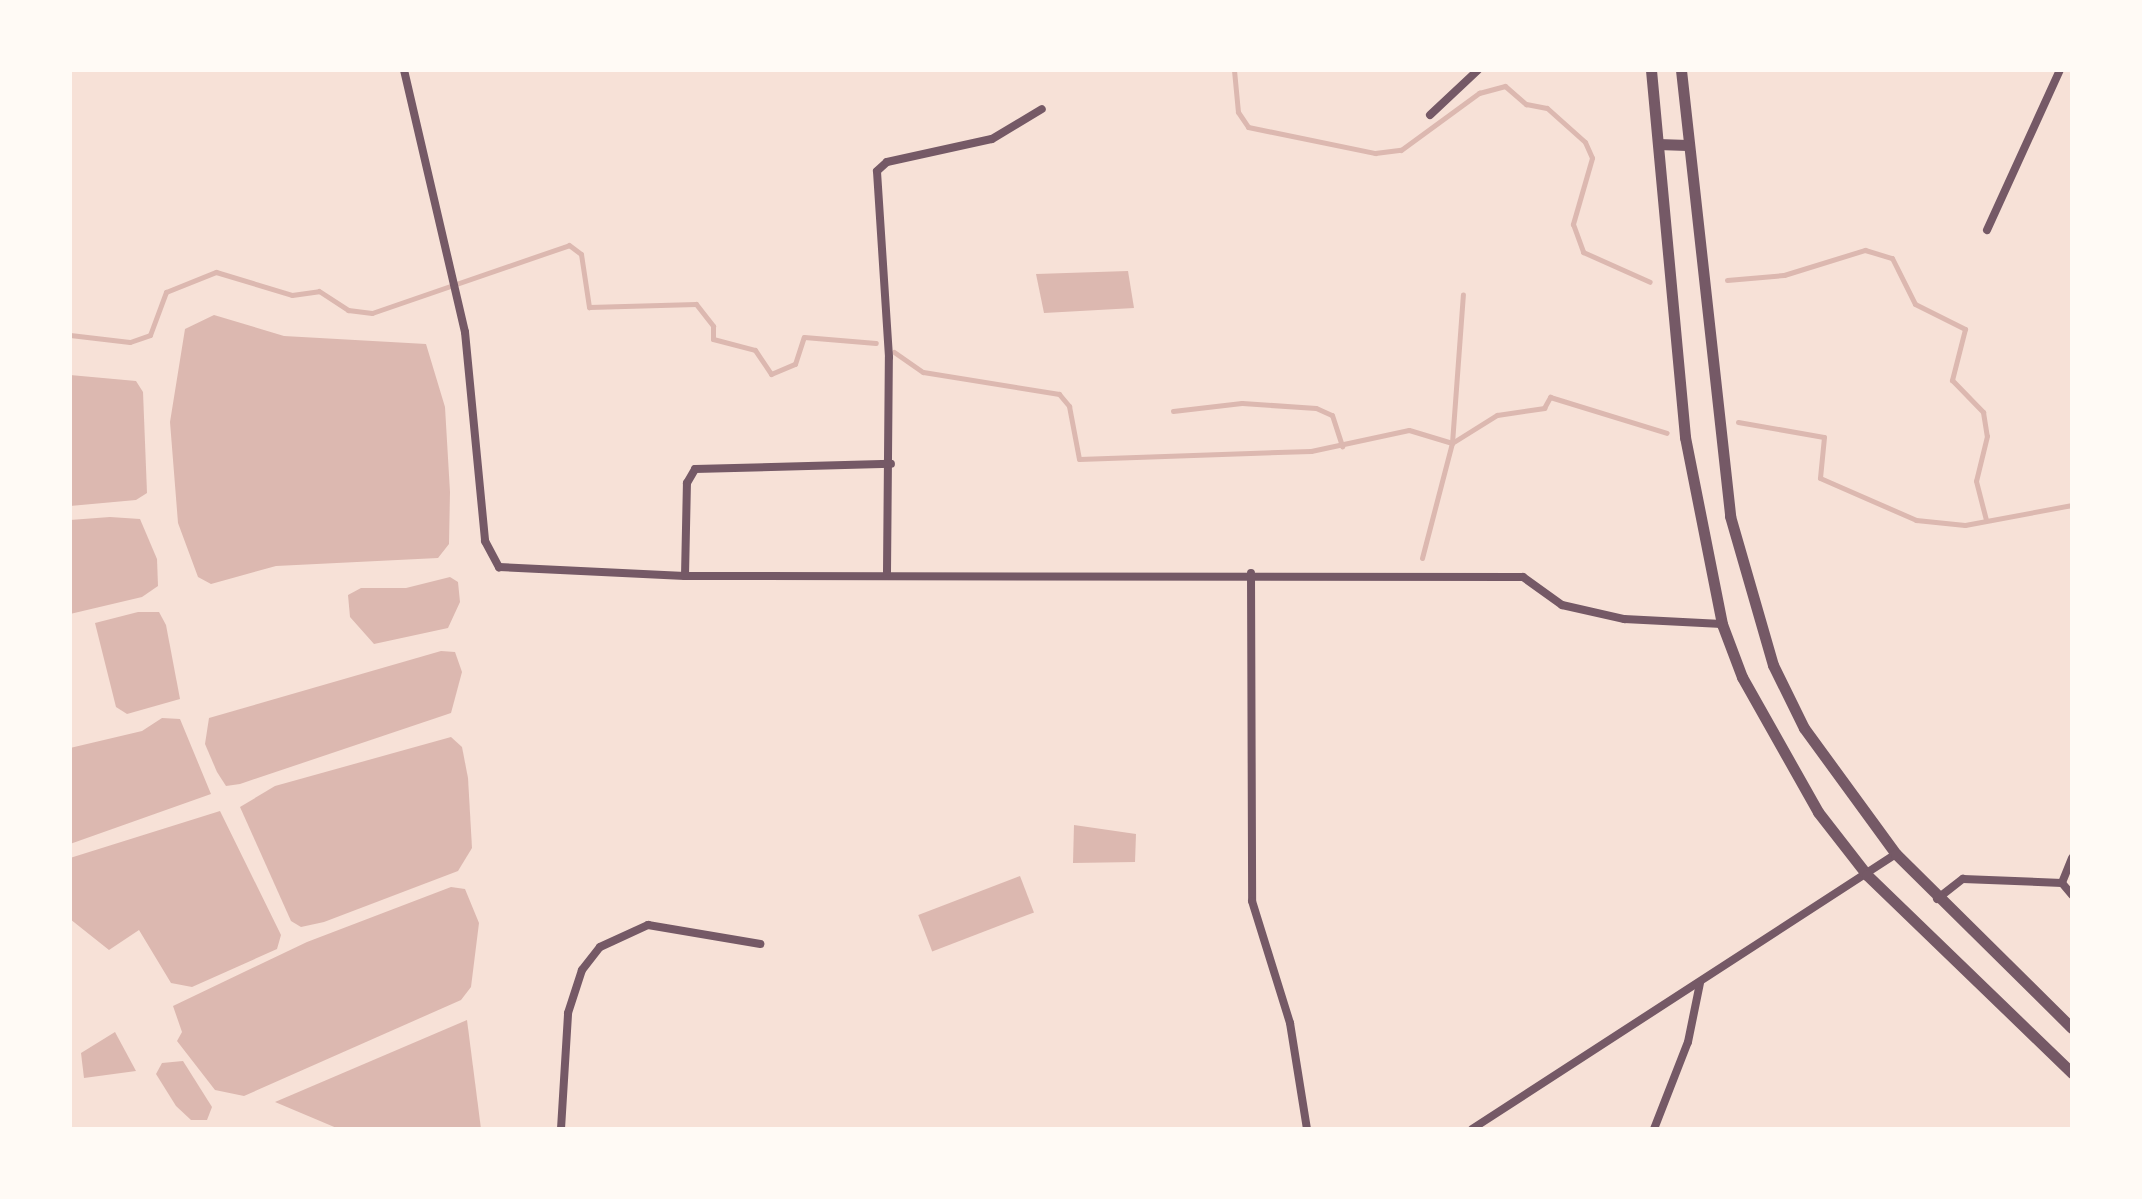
<!DOCTYPE html>
<style>
body{margin:0}
#map{position:relative;width:2142px;height:1199px;overflow:hidden;background:#f7e1d7;font-family:Montserrat,sans-serif}
div>[style]{position:absolute}
.water>*{inset:0;background:#dcb8b0;transform-origin:0 0}
.stream>*{height:5px;margin:-2.5px;padding:0 2.5px;transform-origin:2.5px;border-radius:2.5px;background:#dcb8b0}
.minor>*{height:8px;margin:-4px;padding:0 4px;transform-origin:4px;border-radius:4px;background:#755966}
.tertiary>*{height:11px;margin:-5.5px;padding:0 5.5px;transform-origin:5.5px;border-radius:5.5px;background:#755966}
span{translate:-50% -50%;white-space:nowrap;text-align:center;line-height:1.15;-webkit-text-stroke:8px #fffaf5;paint-order:stroke}
.frame{position:absolute;inset:0;border:72px solid #fffaf5;pointer-events:none}
</style>
<div id="map">
<div class="water">
<i style="clip-path:polygon(1128px 271px,1134px 308px,1044px 313px,1036px 274px)"></i>
<i style="clip-path:polygon(214px 315px,284px 336px,426px 344px,445px 407px,450px 492px,449px 544px,438px 558px,276px 566px,211px 584px,198px 577px,178px 523px,170px 422px,185px 329px)"></i>
<i style="clip-path:polygon(70px 375px,136px 381px,143px 392px,147px 493px,136px 500px,70px 506px)"></i>
<i style="clip-path:polygon(110px 517px,140px 519px,157px 559px,158px 586px,142px 597px,70px 614px,70px 520px)"></i>
<i style="clip-path:polygon(450px 577px,458px 582px,460px 602px,448px 628px,374px 644px,350px 617px,348px 595px,361px 588px,406px 588px)"></i>
<i style="clip-path:polygon(138px 612px,159px 612px,166px 625px,180px 699px,127px 714px,116px 707px,95px 623px)"></i>
<i style="clip-path:polygon(441px 651px,455px 652px,462px 672px,451px 713px,240px 784px,226px 786px,217px 772px,205px 744px,209px 718px)"></i>
<i style="clip-path:polygon(162px 718px,180px 719px,211px 794px,70px 844px,70px 748px,142px 731px)"></i>
<i style="clip-path:polygon(451px 737px,462px 747px,468px 778px,472px 848px,458px 871px,324px 922px,301px 927px,291px 921px,240px 807px,275px 786px)"></i>
<i style="clip-path:polygon(220px 811px,281px 935px,277px 949px,192px 987px,171px 983px,139px 930px,109px 950px,70px 919px,70px 858px)"></i>
<i style="clip-path:polygon(1074px 825px,1136px 834px,1135px 862px,1073px 863px)"></i>
<i style="left:1020px;top:876px;width:39px;height:109px;rotate:69deg"></i>
<i style="clip-path:polygon(451px 887px,465px 889px,479px 923px,471px 987px,461px 1000px,244px 1096px,215px 1090px,177px 1041px,182px 1032px,173px 1006px,307px 942px)"></i>
<i style="clip-path:polygon(467px 1020px,481px 1129px,339px 1129px,275px 1102px)"></i>
<i style="clip-path:polygon(115px 1032px,136px 1071px,84px 1078px,81px 1053px)"></i>
<i style="clip-path:polygon(183px 1061px,212px 1107px,207px 1120px,191px 1120px,176px 1106px,156px 1074px,162px 1063px)"></i>
</div>
<div class="stream">
<i style="left:1234px;top:70px;width:42px;rotate:84.6deg"></i>
<i style="left:1238px;top:112px;width:18px;rotate:56deg"></i>
<i style="left:1248px;top:127px;width:130px;rotate:11.6deg"></i>
<i style="left:1375px;top:153px;width:26px;rotate:-7deg"></i>
<i style="left:1401px;top:150px;width:97px;rotate:-36.2deg"></i>
<i style="left:1479px;top:93px;width:27px;rotate:-15deg"></i>
<i style="left:1505px;top:86px;width:28px;rotate:41deg"></i>
<i style="left:1526px;top:104px;width:21px;rotate:11deg"></i>
<i style="left:1547px;top:108px;width:51px;rotate:41.8deg"></i>
<i style="left:1585px;top:142px;width:17px;rotate:66deg"></i>
<i style="left:1592px;top:158px;width:69px;rotate:106.1deg"></i>
<i style="left:1573px;top:224px;width:30px;rotate:70deg"></i>
<i style="left:1583px;top:252px;width:73px;rotate:24.1deg"></i>
<i style="left:1727px;top:280px;width:57px;rotate:-5deg"></i>
<i style="left:1784px;top:275px;width:85px;rotate:-17.2deg"></i>
<i style="left:1865px;top:250px;width:28px;rotate:17deg"></i>
<i style="left:1892px;top:258px;width:51px;rotate:63.4deg"></i>
<i style="left:1915px;top:304px;width:56px;rotate:26.6deg"></i>
<i style="left:1965px;top:329px;width:53px;rotate:104.3deg"></i>
<i style="left:1952px;top:380px;width:45px;rotate:45.9deg"></i>
<i style="left:1983px;top:412px;width:24px;rotate:81deg"></i>
<i style="left:1987px;top:436px;width:46px;rotate:103.7deg"></i>
<i style="left:1976px;top:481px;width:40px;rotate:75.6deg"></i>
<i style="left:70px;top:335px;width:60px;rotate:6.7deg"></i>
<i style="left:130px;top:342px;width:21px;rotate:-19deg"></i>
<i style="left:150px;top:335px;width:46px;rotate:-69.6deg"></i>
<i style="left:166px;top:292px;width:54px;rotate:-21.8deg"></i>
<i style="left:216px;top:272px;width:79px;rotate:16.8deg"></i>
<i style="left:292px;top:295px;width:27px;rotate:-8deg"></i>
<i style="left:319px;top:291px;width:35px;rotate:33deg"></i>
<i style="left:348px;top:310px;width:24px;rotate:7deg"></i>
<i style="left:372px;top:313px;width:208px;rotate:-19deg"></i>
<i style="left:569px;top:245px;width:15px;rotate:37deg"></i>
<i style="left:581px;top:254px;width:54px;rotate:81.4deg"></i>
<i style="left:589px;top:307px;width:107px;rotate:-1.6deg"></i>
<i style="left:696px;top:304px;width:28px;rotate:52deg"></i>
<i style="left:713px;top:326px;width:13px;rotate:90deg"></i>
<i style="left:713px;top:339px;width:43px;rotate:14.7deg"></i>
<i style="left:755px;top:350px;width:29px;rotate:56deg"></i>
<i style="left:771px;top:374px;width:26px;rotate:-23deg"></i>
<i style="left:795px;top:364px;width:28px;rotate:-72deg"></i>
<i style="left:804px;top:337px;width:72px;rotate:4.8deg"></i>
<i style="left:894px;top:352px;width:35px;rotate:35deg"></i>
<i style="left:923px;top:372px;width:138px;rotate:9.2deg"></i>
<i style="left:1059px;top:394px;width:16px;rotate:50deg"></i>
<i style="left:1069px;top:406px;width:54px;rotate:79.3deg"></i>
<i style="left:1079px;top:459px;width:232px;rotate:-2deg"></i>
<i style="left:1311px;top:451px;width:100px;rotate:-12.1deg"></i>
<i style="left:1409px;top:430px;width:45px;rotate:16.8deg"></i>
<i style="left:1452px;top:443px;width:53px;rotate:-31.9deg"></i>
<i style="left:1497px;top:415px;width:48px;rotate:-8.5deg"></i>
<i style="left:1544px;top:408px;width:13px;rotate:-61deg"></i>
<i style="left:1550px;top:397px;width:122px;rotate:17.1deg"></i>
<i style="left:1173px;top:411px;width:69px;rotate:-6.6deg"></i>
<i style="left:1242px;top:403px;width:74px;rotate:3.9deg"></i>
<i style="left:1316px;top:408px;width:17px;rotate:24deg"></i>
<i style="left:1332px;top:415px;width:33px;rotate:72deg"></i>
<i style="left:1738px;top:422px;width:87px;rotate:9.9deg"></i>
<i style="left:1824px;top:437px;width:41px;rotate:95.6deg"></i>
<i style="left:1820px;top:478px;width:105px;rotate:23.6deg"></i>
<i style="left:1916px;top:520px;width:49px;rotate:5.8deg"></i>
<i style="left:1965px;top:525px;width:109px;rotate:-10.6deg"></i>
<i style="left:1422px;top:558px;width:119px;rotate:-75.4deg"></i>
<i style="left:1452px;top:443px;width:149px;rotate:-85.8deg"></i>
</div>
<div class="minor">
<i style="left:404px;top:70px;width:269px;rotate:76.9deg"></i>
<i style="left:465px;top:332px;width:210px;rotate:84.5deg"></i>
<i style="left:485px;top:541px;width:30px;rotate:62deg"></i>
<i style="left:499px;top:567px;width:186px;rotate:2.8deg"></i>
<i style="left:685px;top:576px;width:838px;rotate:0.07deg"></i>
<i style="left:1523px;top:577px;width:48px;rotate:35.7deg"></i>
<i style="left:1562px;top:605px;width:64px;rotate:12.7deg"></i>
<i style="left:1624px;top:619px;width:98px;rotate:2.9deg"></i>
<i style="left:1430px;top:115px;width:66px;rotate:-43.2deg"></i>
<i style="left:1987px;top:230px;width:176px;rotate:-65.5deg"></i>
<i style="left:887px;top:572px;width:215px;rotate:-89.5deg"></i>
<i style="left:889px;top:357px;width:186px;rotate:-93.7deg"></i>
<i style="left:877px;top:171px;width:13px;rotate:-42deg"></i>
<i style="left:887px;top:162px;width:107px;rotate:-12.4deg"></i>
<i style="left:992px;top:139px;width:58px;rotate:-31deg"></i>
<i style="left:1251px;top:573px;width:328px;rotate:89.8deg"></i>
<i style="left:1252px;top:901px;width:128px;rotate:72.7deg"></i>
<i style="left:1290px;top:1023px;width:107px;rotate:80.9deg"></i>
<i style="left:685px;top:576px;width:93px;rotate:-88.8deg"></i>
<i style="left:687px;top:483px;width:16px;rotate:-60deg"></i>
<i style="left:695px;top:469px;width:196px;rotate:-1.5deg"></i>
<i style="left:2072px;top:858px;width:27px;rotate:112deg"></i>
<i style="left:2062px;top:883px;width:16px;rotate:50deg"></i>
<i style="left:1937px;top:899px;width:33px;rotate:-38deg"></i>
<i style="left:1963px;top:879px;width:99px;rotate:2.3deg"></i>
<i style="left:561px;top:1129px;width:116px;rotate:-86.5deg"></i>
<i style="left:568px;top:1013px;width:45px;rotate:-72deg"></i>
<i style="left:582px;top:970px;width:29px;rotate:-52deg"></i>
<i style="left:600px;top:947px;width:53px;rotate:-24.6deg"></i>
<i style="left:648px;top:925px;width:114px;rotate:9.6deg"></i>
<i style="left:1472px;top:1129px;width:505px;rotate:-32.97deg"></i>
<i style="left:1654px;top:1129px;width:93px;rotate:-68.7deg"></i>
<i style="left:1688px;top:1042px;width:60px;rotate:-78.5deg"></i>
</div>
<div class="tertiary">
<i style="left:1651px;top:70px;width:369px;rotate:84.7deg"></i>
<i style="left:1685px;top:437px;width:191px;rotate:78.8deg"></i>
<i style="left:1722px;top:624px;width:57px;rotate:69.3deg"></i>
<i style="left:1742px;top:677px;width:155px;rotate:60.6deg"></i>
<i style="left:1818px;top:812px;width:80px;rotate:52.1deg"></i>
<i style="left:1867px;top:875px;width:285px;rotate:44deg"></i>
<i style="left:1681px;top:70px;width:449px;rotate:83.7deg"></i>
<i style="left:1730px;top:516px;width:155px;rotate:73.9deg"></i>
<i style="left:1773px;top:665px;width:70px;rotate:63.8deg"></i>
<i style="left:1804px;top:728px;width:156px;rotate:53.9deg"></i>
<i style="left:1896px;top:854px;width:247px;rotate:44.7deg"></i>
<i style="left:1658px;top:144px;width:29px;rotate:2deg"></i>
</div>
<div class="frame"></div>
</div>
